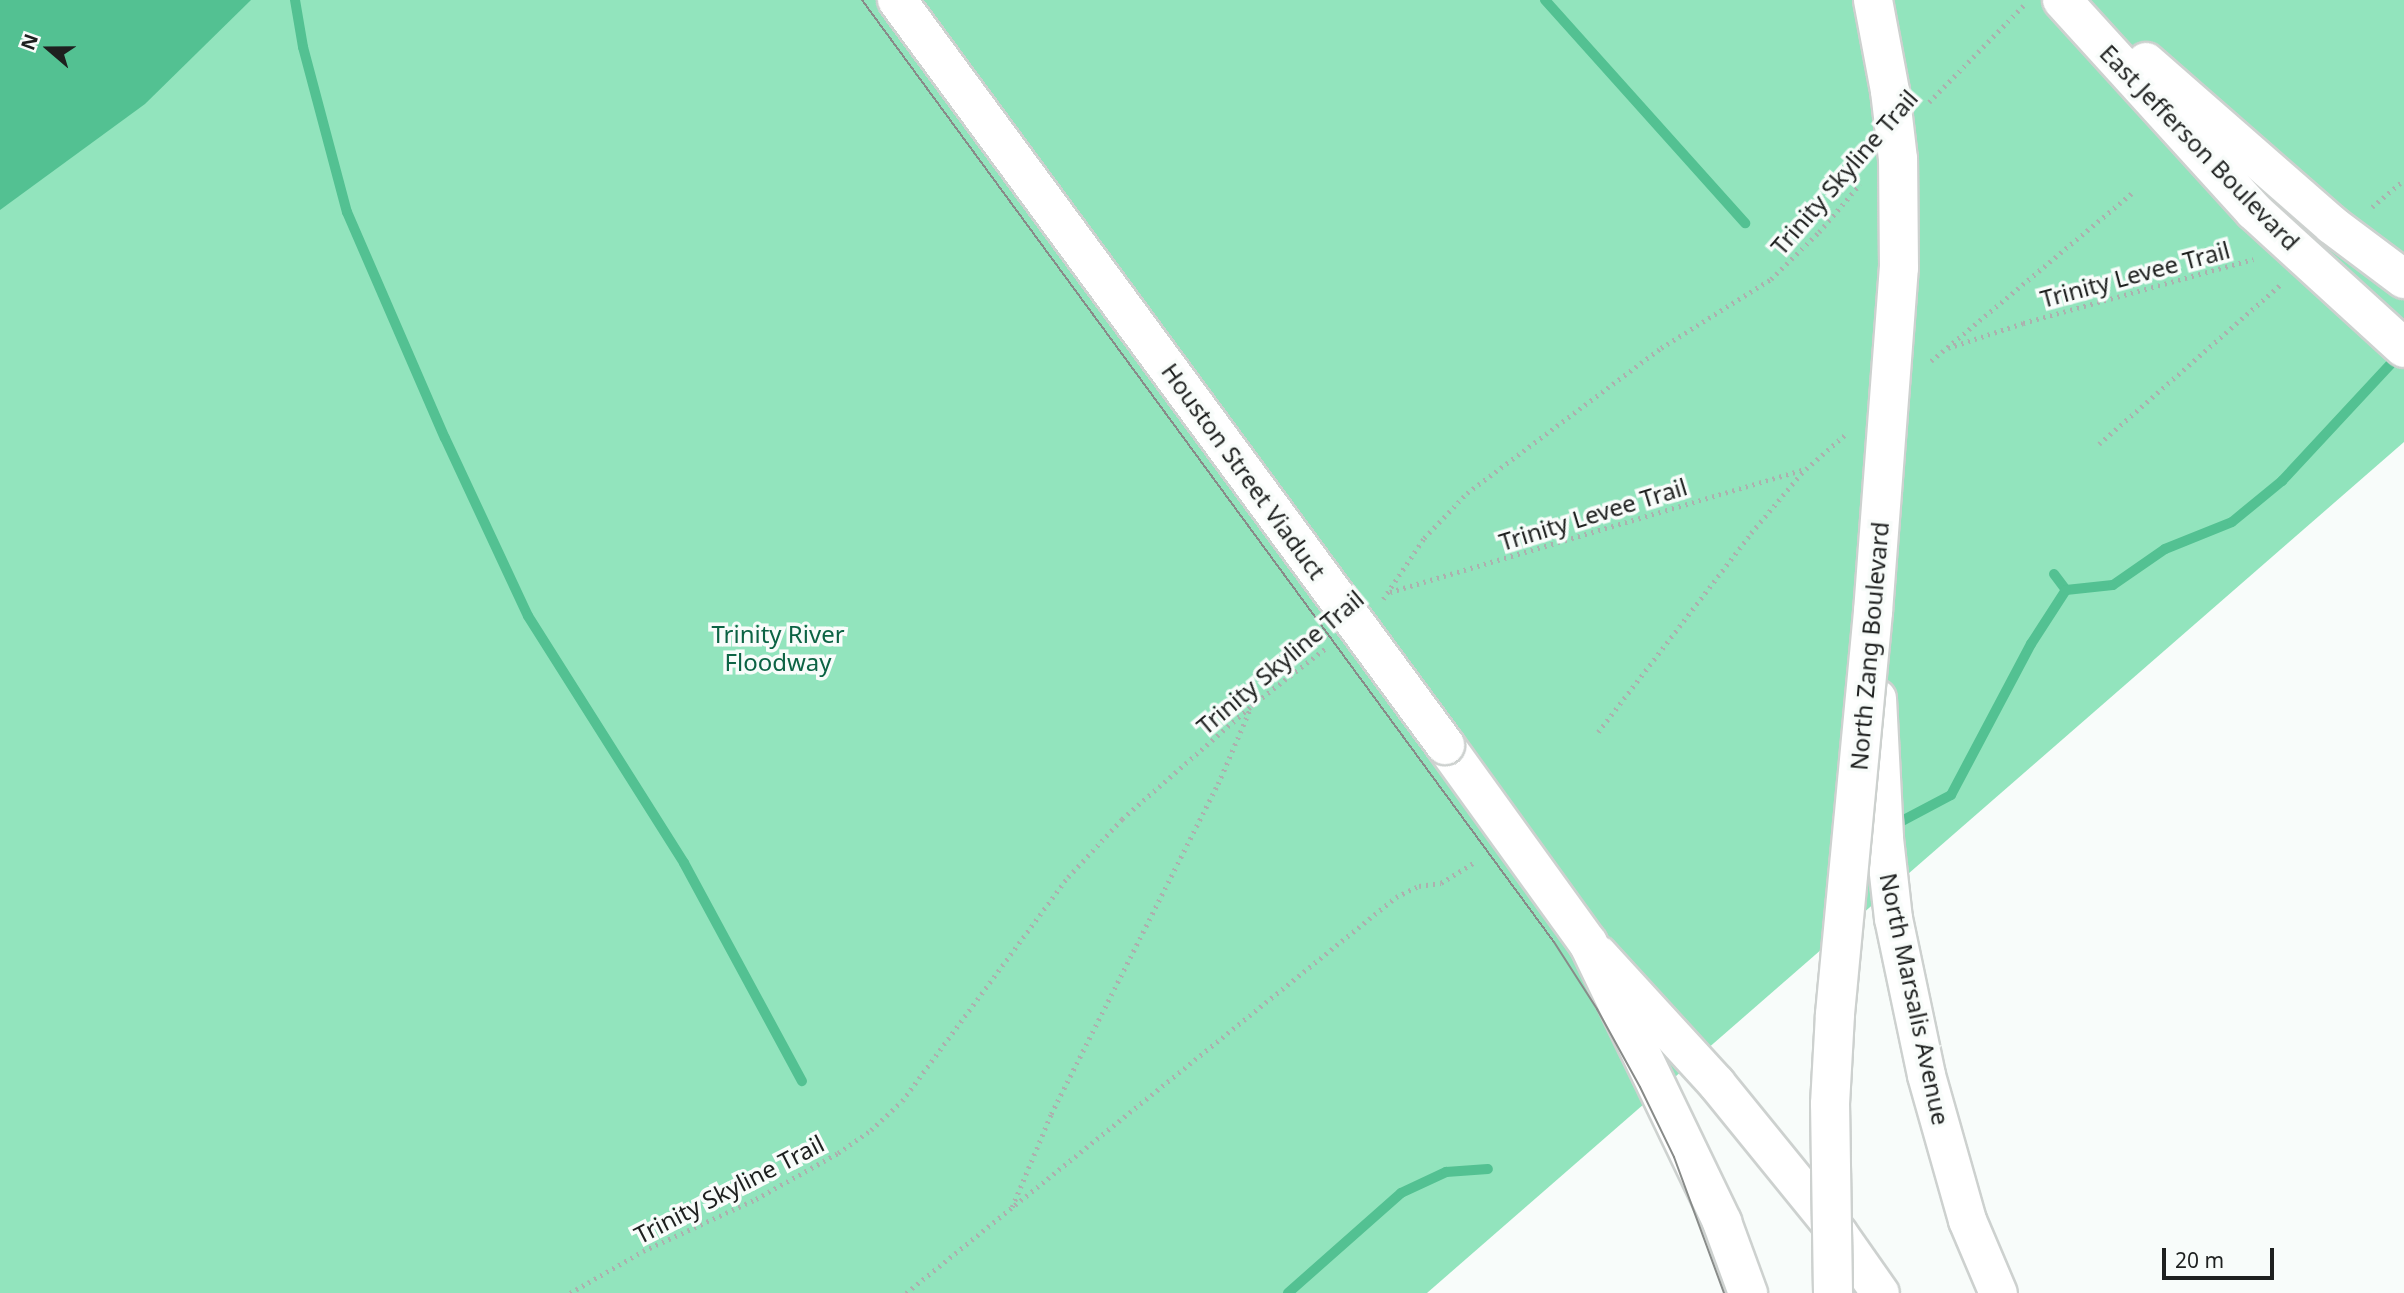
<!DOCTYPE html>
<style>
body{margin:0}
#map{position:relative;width:2404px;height:1293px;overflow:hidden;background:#f8fcfa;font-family:"Noto Sans",sans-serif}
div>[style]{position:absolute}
.green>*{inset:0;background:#92e4bd}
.water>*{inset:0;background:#53c192}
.stream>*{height:10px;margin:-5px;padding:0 5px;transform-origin:5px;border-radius:5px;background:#53c192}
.path>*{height:4.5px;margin-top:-2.25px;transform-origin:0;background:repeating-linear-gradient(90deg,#acb0ae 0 2px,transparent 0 7px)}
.roads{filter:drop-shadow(2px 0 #cdd1cf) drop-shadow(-2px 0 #cdd1cf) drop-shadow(0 2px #cdd1cf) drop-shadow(0 -2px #cdd1cf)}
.minor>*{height:37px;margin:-18.5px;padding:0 18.5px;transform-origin:18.5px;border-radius:18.5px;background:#fff}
.major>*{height:38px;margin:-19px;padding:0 19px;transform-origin:19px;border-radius:19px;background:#fff}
.tram>*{height:2px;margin:-1px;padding:0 1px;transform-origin:1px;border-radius:1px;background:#888b89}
.bridges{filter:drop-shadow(2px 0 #cdd1cf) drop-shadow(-2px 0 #cdd1cf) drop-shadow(0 2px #cdd1cf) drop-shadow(0 -2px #cdd1cf)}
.major-bridge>*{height:38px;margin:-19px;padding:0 19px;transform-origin:19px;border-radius:19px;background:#fff}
span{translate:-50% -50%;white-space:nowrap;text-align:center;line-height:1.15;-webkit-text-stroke:7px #f8fcfa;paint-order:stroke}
.street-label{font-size:24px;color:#1e201f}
.park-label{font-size:24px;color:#0c6344}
.north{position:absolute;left:14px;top:14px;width:70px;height:70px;-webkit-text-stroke:5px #f8fcfa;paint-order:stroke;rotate:290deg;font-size:19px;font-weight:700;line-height:28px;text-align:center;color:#1e201f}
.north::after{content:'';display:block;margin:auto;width:24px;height:32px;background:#1e201f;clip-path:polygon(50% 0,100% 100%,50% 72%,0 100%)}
.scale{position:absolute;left:2162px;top:1248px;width:112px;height:32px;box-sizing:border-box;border:4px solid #1e201f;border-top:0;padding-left:9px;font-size:21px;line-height:24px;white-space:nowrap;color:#1e201f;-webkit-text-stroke:5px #f8fcfa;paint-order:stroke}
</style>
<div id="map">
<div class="green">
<i style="clip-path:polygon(0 0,2404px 0,2404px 442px,1427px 1293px,0 1293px)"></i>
</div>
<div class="water">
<i style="clip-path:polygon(0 0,251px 0,145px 104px,0 210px)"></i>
</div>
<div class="stream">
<i style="left:295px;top:0;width:48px;rotate:80.3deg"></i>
<i style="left:303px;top:47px;width:171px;rotate:75.1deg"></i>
<i style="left:347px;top:212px;width:246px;rotate:66.6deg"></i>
<i style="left:445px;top:438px;width:196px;rotate:65deg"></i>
<i style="left:528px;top:616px;width:292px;rotate:57.7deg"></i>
<i style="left:684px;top:863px;width:248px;rotate:61.6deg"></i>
<i style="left:1545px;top:0;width:300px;rotate:48.1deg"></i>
<i style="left:2054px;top:574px;width:20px;rotate:53deg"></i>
<i style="left:2066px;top:590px;width:47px;rotate:-6.1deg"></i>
<i style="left:2113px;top:585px;width:63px;rotate:-34.7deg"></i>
<i style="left:2165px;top:549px;width:72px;rotate:-21.9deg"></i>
<i style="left:2232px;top:522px;width:65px;rotate:-39.4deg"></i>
<i style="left:2282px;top:481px;width:173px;rotate:-47.1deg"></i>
<i style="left:1900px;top:822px;width:58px;rotate:-27.9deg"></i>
<i style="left:1951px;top:795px;width:171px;rotate:-62.1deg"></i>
<i style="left:2031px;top:644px;width:64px;rotate:-57.1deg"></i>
<i style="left:1288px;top:1293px;width:151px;rotate:-41.5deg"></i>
<i style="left:1401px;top:1193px;width:50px;rotate:-25deg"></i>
<i style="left:1446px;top:1172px;width:42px;rotate:-4.1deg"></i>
</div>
<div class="path">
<i style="left:1929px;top:102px;width:139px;rotate:-45.6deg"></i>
<i style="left:2372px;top:207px;width:42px;rotate:-40.2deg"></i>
<i style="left:1948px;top:348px;width:79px;rotate:-18.4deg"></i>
<i style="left:2023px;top:323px;width:239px;rotate:-15.5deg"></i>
<i style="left:1931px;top:361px;width:265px;rotate:-39.9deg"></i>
<i style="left:2099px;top:444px;width:241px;rotate:-41.3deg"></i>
<i style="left:1390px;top:592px;width:434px;rotate:-16.5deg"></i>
<i style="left:1806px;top:469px;width:55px;rotate:-41.3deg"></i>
<i style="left:1383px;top:599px;width:73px;rotate:-56.1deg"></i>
<i style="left:1424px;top:538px;width:62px;rotate:-46.3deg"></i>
<i style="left:1467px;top:493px;width:242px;rotate:-36.8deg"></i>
<i style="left:1661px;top:348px;width:130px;rotate:-32.1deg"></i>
<i style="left:1771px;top:279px;width:67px;rotate:-44.4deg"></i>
<i style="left:1819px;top:232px;width:63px;rotate:-49.5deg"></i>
<i style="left:1598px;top:732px;width:251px;rotate:-52.4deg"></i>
<i style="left:1751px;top:533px;width:84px;rotate:-49.8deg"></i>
<i style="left:1012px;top:1207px;width:101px;rotate:-67.2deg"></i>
<i style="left:1051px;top:1114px;width:370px;rotate:-63.2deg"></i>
<i style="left:1218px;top:784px;width:82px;rotate:-66.9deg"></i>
<i style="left:570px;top:1293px;width:84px;rotate:-29.9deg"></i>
<i style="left:643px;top:1251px;width:124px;rotate:-24.7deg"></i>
<i style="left:756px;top:1199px;width:94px;rotate:-29.3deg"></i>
<i style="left:838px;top:1153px;width:40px;rotate:-34.9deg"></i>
<i style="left:871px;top:1130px;width:42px;rotate:-43.1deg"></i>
<i style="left:902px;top:1101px;width:279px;rotate:-53.5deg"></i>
<i style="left:1068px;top:877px;width:79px;rotate:-47deg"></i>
<i style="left:1122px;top:819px;width:171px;rotate:-41.2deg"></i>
<i style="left:1251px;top:706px;width:95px;rotate:-37.7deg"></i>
<i style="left:906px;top:1293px;width:630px;rotate:-38.94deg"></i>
<i style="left:1396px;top:897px;width:25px;rotate:-26deg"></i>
<i style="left:1419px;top:886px;width:22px;rotate:-8deg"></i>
<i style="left:1441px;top:883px;width:40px;rotate:-32deg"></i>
</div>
<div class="roads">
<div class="minor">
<i style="left:1877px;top:698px;width:140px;rotate:87.1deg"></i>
<i style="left:1884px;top:838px;width:81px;rotate:83.6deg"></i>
<i style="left:1893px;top:918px;width:160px;rotate:78.1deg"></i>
<i style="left:1926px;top:1075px;width:151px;rotate:74.2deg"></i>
<i style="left:1967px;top:1220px;width:79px;rotate:67deg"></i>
<i style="left:1598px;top:954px;width:175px;rotate:47.5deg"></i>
<i style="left:1716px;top:1083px;width:193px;rotate:50.9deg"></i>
<i style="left:1838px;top:1233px;width:73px;rotate:55deg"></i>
</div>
<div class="major">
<i style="left:1445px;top:745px;width:244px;rotate:54.2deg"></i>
<i style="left:1588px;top:943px;width:310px;rotate:64.3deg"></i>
<i style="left:1722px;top:1222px;width:76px;rotate:69.9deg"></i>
</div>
</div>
<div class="tram">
<i style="left:862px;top:0;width:1169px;rotate:53.7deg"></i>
<i style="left:1554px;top:942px;width:80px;rotate:57.3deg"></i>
<i style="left:1597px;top:1009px;width:89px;rotate:61.1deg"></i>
<i style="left:1640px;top:1087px;width:78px;rotate:64.1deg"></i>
<i style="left:1674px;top:1157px;width:145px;rotate:69.8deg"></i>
</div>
<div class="bridges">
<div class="major-bridge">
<i style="left:897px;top:0;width:925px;rotate:53.66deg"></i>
<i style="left:2062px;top:0;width:285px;rotate:47.7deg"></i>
<i style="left:2254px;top:211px;width:203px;rotate:42.4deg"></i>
<i style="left:2146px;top:62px;width:247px;rotate:41.2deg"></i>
<i style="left:2332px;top:225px;width:90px;rotate:36.9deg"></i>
<i style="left:1833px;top:1293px;width:189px;rotate:-90.9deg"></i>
<i style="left:1830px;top:1104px;width:90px;rotate:-86.8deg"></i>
<i style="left:1835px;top:1014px;width:404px;rotate:-84.6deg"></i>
<i style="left:1873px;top:612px;width:345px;rotate:-85.7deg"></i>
<i style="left:1899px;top:268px;width:109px;rotate:-90.5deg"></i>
<i style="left:1898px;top:159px;width:68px;rotate:-96.7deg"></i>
<i style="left:1890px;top:91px;width:93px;rotate:-100.6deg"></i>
</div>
</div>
<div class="street-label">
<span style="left:2200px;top:147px;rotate:46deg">East Jefferson Boulevard</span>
<span style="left:1844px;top:172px;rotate:-49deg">Trinity Skyline Trail</span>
<span style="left:2135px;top:274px;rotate:-15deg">Trinity Levee Trail</span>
<span style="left:1244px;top:471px;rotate:54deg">Houston Street Viaduct</span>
<span style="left:1593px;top:514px;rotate:-17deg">Trinity Levee Trail</span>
<span style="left:1869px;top:646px;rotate:-85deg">North Zang Boulevard</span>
<span style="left:1280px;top:662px;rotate:-40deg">Trinity Skyline Trail</span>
<span style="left:1915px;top:999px;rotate:78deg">North Marsalis Avenue</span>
<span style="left:729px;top:1189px;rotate:-27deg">Trinity Skyline Trail</span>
</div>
<div class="park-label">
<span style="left:778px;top:648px">Trinity River<br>Floodway</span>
</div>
<div class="north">N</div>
<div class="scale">20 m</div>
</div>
